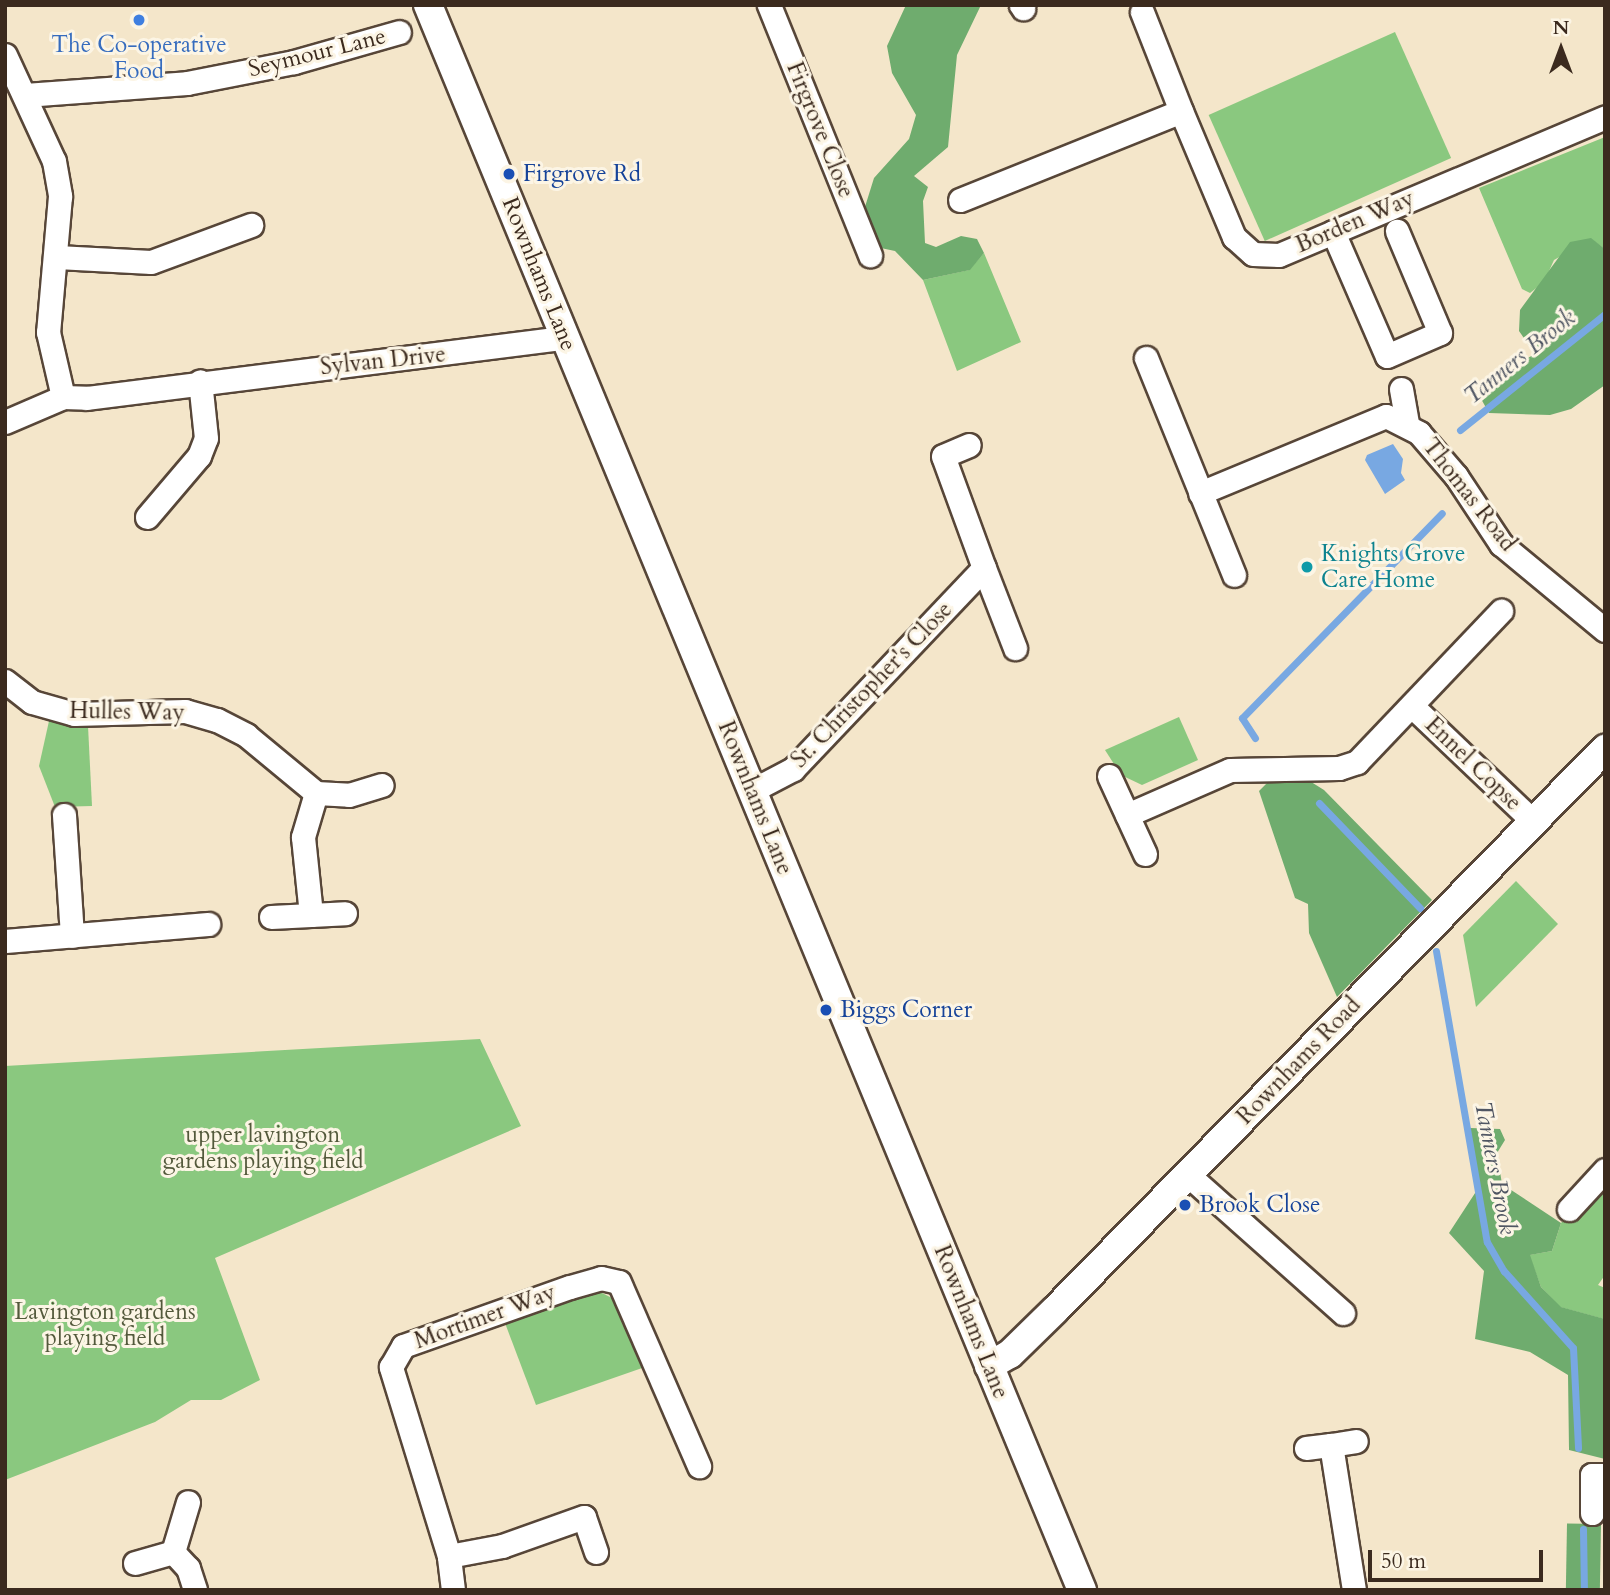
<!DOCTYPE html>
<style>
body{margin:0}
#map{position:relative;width:1610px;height:1595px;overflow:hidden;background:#f4e6ca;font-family:Cardo,serif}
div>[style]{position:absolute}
.green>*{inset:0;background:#8ac87f;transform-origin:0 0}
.forest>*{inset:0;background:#6fac6e;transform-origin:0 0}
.water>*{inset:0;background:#78a8e2}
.stream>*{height:7px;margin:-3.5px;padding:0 3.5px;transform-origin:3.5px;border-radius:3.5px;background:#78a8e2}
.roads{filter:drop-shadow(2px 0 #574638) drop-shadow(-2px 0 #574638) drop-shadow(0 2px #574638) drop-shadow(0 -2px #574638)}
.minor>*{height:23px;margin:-11.5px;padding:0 11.5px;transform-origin:11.5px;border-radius:11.5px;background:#fff}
.tertiary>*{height:28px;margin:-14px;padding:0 14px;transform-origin:14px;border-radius:14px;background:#fff}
.dots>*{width:19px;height:19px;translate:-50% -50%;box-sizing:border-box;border:4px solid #fcf5e5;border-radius:50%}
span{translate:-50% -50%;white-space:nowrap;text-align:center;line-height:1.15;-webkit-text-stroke:6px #fcf5e5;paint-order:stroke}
.shop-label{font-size:23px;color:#366cbe}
.street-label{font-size:23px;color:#3b2a1e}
.transit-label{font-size:23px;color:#164399}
.left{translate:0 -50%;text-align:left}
.culture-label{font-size:23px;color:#0d838f}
.park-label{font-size:23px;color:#53593b}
.water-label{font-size:24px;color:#505663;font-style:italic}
.frame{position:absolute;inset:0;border:7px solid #3b2a1e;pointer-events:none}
.north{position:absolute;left:1526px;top:14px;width:70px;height:70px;-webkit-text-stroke:5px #fcf5e5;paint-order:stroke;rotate:0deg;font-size:19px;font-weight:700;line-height:28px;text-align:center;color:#3b2a1e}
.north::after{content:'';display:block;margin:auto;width:24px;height:32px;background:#3b2a1e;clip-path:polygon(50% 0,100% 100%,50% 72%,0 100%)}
.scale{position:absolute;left:1368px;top:1550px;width:175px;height:32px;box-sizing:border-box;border:4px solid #3b2a1e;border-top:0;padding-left:9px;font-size:21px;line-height:24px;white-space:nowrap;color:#3b2a1e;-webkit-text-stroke:5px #fcf5e5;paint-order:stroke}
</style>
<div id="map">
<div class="green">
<i style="left:1395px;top:32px;width:138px;height:204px;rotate:66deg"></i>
<i style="clip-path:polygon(1605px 137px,1605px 249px,1591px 239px,1554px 260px,1544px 282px,1530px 293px,1522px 289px,1479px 188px)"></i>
<i style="clip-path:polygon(984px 253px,1021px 342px,957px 371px,923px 280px,969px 270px)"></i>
<i style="clip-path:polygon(1179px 717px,1198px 760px,1142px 785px,1121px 775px,1105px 750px)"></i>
<i style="clip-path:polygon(49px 721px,88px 726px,92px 806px,55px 807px,39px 766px)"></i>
<i style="clip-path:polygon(1516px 881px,1558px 924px,1476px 1007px,1463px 935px)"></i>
<i style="clip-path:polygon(480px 1039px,521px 1126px,215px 1258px,260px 1380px,221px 1400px,191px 1400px,155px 1422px,5px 1480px,5px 1066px)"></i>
<i style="clip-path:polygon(1605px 1178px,1605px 1275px,1598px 1285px,1605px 1288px,1604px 1319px,1560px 1307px,1541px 1287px,1529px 1255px,1552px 1251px,1561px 1223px)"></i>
<i style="clip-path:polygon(598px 1291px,616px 1300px,645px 1367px,536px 1405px,505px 1323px)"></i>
</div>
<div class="forest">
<i style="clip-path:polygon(906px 5px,981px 5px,957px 55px,948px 147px,914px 176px,928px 187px,923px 201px,925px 243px,936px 247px,961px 236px,977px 239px,984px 253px,970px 270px,923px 280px,895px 251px,876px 247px,864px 210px,874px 178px,909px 139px,916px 115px,892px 73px,887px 46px)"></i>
<i style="clip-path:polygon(1591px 238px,1605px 249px,1605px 385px,1571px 409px,1550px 415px,1489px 413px,1480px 397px,1513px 366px,1535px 354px,1519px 331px,1520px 310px,1570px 242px)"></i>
<i style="clip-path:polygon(1300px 775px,1324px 790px,1432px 900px,1337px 997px,1309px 933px,1308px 904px,1295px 898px,1259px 791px,1271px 779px)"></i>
<i style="clip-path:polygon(1470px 1128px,1500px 1129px,1505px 1140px,1497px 1153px,1502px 1184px,1561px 1223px,1552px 1251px,1530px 1255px,1541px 1287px,1561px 1307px,1605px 1319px,1605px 1459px,1569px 1450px,1568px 1375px,1530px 1352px,1475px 1339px,1484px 1271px,1449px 1233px,1479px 1187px)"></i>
<i style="left:1601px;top:1524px;width:66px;height:34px;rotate:91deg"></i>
</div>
<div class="water">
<i style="clip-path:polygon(1393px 444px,1403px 459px,1401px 473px,1405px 480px,1385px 494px,1365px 460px,1367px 455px)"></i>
</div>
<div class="stream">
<i style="left:1460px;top:430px;width:186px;rotate:-38.7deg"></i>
<i style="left:1255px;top:738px;width:24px;rotate:-123deg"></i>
<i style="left:1242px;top:718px;width:286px;rotate:-45.7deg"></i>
<i style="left:1319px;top:803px;width:146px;rotate:46.1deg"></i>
<i style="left:1436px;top:951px;width:295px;rotate:80.1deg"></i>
<i style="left:1487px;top:1242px;width:34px;rotate:60deg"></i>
<i style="left:1504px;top:1271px;width:103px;rotate:48.1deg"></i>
<i style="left:1573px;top:1348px;width:100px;rotate:87.1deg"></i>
<i style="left:1583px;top:1529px;width:61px;rotate:89.1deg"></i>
</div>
<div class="roads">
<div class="minor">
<i style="left:769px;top:5px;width:270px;rotate:68deg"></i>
<i style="left:1021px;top:5px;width:4px;rotate:56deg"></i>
<i style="left:1142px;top:12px;width:106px;rotate:68.5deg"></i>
<i style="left:5px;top:55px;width:117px;rotate:65.2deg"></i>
<i style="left:54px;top:161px;width:36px;rotate:80deg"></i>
<i style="left:60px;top:196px;width:137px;rotate:95deg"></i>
<i style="left:48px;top:332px;width:67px;rotate:77deg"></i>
<i style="left:25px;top:95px;width:162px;rotate:-4.2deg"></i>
<i style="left:187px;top:83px;width:109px;rotate:-11.1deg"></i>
<i style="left:294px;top:62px;width:109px;rotate:-15.9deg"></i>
<i style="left:960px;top:200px;width:238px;rotate:-21.9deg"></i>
<i style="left:1181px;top:111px;width:137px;rotate:67.2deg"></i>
<i style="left:1234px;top:237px;width:25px;rotate:42deg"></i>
<i style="left:1253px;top:254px;width:26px;rotate:2deg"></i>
<i style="left:1279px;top:255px;width:354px;rotate:-22.9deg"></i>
<i style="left:1333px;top:232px;width:135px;rotate:66.5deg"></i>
<i style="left:1387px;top:356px;width:58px;rotate:-23.5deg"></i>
<i style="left:1440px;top:333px;width:111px;rotate:-112.9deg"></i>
<i style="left:57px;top:257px;width:94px;rotate:3deg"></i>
<i style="left:151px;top:262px;width:107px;rotate:-20.3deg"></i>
<i style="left:1146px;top:358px;width:234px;rotate:67.9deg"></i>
<i style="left:1401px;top:389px;width:36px;rotate:80deg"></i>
<i style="left:5px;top:422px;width:63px;rotate:-23.3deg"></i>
<i style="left:63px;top:397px;width:24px;rotate:2deg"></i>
<i style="left:87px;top:398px;width:482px;rotate:-7.2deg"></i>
<i style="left:1200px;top:493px;width:201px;rotate:-22.5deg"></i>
<i style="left:1386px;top:416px;width:37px;rotate:27deg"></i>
<i style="left:1419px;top:433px;width:57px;rotate:49.3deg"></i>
<i style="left:1456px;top:476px;width:82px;rotate:56.5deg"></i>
<i style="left:1501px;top:544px;width:135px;rotate:39.6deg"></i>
<i style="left:147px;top:517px;width:80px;rotate:-49.6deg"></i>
<i style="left:199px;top:456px;width:19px;rotate:-69deg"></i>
<i style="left:206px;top:438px;width:57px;rotate:-96deg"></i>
<i style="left:984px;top:568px;width:86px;rotate:68.8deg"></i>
<i style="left:5px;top:681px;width:34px;rotate:38deg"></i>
<i style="left:32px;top:702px;width:44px;rotate:15.9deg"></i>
<i style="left:74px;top:714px;width:111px;rotate:-1.5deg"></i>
<i style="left:185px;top:711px;width:33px;rotate:16deg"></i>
<i style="left:217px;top:720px;width:33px;rotate:27deg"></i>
<i style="left:246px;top:735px;width:91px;rotate:39.6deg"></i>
<i style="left:316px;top:793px;width:46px;rotate:106.5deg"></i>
<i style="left:303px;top:837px;width:78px;rotate:84.1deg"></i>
<i style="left:311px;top:915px;width:40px;rotate:177.1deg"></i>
<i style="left:1412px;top:706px;width:168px;rotate:43.6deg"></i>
<i style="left:1109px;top:776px;width:86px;rotate:65.2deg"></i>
<i style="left:753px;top:790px;width:45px;rotate:-27.7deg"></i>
<i style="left:793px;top:769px;width:277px;rotate:-46.5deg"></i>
<i style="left:984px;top:568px;width:119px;rotate:-110.1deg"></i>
<i style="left:943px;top:456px;width:28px;rotate:-23deg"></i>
<i style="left:316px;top:793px;width:33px;rotate:3deg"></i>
<i style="left:349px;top:795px;width:34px;rotate:-17deg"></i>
<i style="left:64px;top:815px;width:121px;rotate:86.2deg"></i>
<i style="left:1127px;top:815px;width:112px;rotate:-23.6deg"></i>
<i style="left:1230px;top:770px;width:109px;rotate:-1.1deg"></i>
<i style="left:1339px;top:768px;width:19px;rotate:-18deg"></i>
<i style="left:1357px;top:762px;width:209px;rotate:-46.4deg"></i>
<i style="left:311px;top:915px;width:34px;rotate:-3deg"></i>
<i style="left:5px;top:941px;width:204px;rotate:-4.8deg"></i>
<i style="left:1187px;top:1174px;width:209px;rotate:41.7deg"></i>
<i style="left:1569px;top:1209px;width:53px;rotate:-47.3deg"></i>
<i style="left:1306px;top:1448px;width:25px;rotate:-7deg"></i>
<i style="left:1592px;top:1513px;width:38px;rotate:-90deg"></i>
<i style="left:1592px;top:1475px;width:13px"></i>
<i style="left:173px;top:1552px;width:52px;rotate:-73.3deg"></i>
<i style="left:449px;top:1556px;width:54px;rotate:-10.7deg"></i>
<i style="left:502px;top:1546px;width:87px;rotate:-19.5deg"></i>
<i style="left:584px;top:1517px;width:37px;rotate:71deg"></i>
<i style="left:135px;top:1563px;width:40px;rotate:-16deg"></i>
<i style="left:173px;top:1552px;width:22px;rotate:47deg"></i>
<i style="left:188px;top:1568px;width:23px;rotate:72deg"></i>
<i style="left:453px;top:1590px;width:34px;rotate:-97deg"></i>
<i style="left:449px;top:1556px;width:198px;rotate:-107.1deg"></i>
<i style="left:391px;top:1367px;width:24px;rotate:-60deg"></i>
<i style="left:403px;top:1346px;width:177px;rotate:-19.5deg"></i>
<i style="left:570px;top:1287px;width:32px;rotate:-16deg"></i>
<i style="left:601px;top:1278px;width:18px;rotate:13deg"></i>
<i style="left:619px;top:1282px;width:201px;rotate:66.5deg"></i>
<i style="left:1354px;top:1590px;width:147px;rotate:-99deg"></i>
<i style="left:1331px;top:1445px;width:25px;rotate:-9deg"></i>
</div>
<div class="tertiary">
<i style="left:428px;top:5px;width:1715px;rotate:67.58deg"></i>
<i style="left:989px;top:1366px;width:24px;rotate:-30deg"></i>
<i style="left:1010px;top:1354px;width:63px;rotate:-44.4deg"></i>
<i style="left:1055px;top:1310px;width:786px;rotate:-45.57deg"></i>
</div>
</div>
<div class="dots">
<i style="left:139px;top:20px;background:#3f7fe0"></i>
<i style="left:509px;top:174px;background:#1a4fb4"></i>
<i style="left:1307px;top:567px;background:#0f9aa8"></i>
<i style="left:826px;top:1010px;background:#1a4fb4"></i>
<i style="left:1185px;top:1205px;background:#1a4fb4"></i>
</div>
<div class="shop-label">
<span style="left:139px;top:58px">The Co-operative<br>Food</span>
</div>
<div class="street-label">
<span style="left:317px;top:53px;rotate:-14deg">Seymour Lane</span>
<span style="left:820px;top:130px;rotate:68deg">Firgrove Close</span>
<span style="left:1355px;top:222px;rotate:-23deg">Borden Way</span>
<span style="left:539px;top:274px;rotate:68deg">Rownhams Lane</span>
<span style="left:383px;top:361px;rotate:-6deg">Sylvan Drive</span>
<span style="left:1469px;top:495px;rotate:52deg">Thomas Road</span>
<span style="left:872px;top:685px;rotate:-46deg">St. Christopher's Close</span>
<span style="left:127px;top:712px;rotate:1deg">Hulles Way</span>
<span style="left:1473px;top:764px;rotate:44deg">Ennel Copse</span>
<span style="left:755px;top:798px;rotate:68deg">Rownhams Lane</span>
<span style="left:1299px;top:1061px;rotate:-46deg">Rownhams Road</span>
<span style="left:485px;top:1317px;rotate:-20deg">Mortimer Way</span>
<span style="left:971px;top:1322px;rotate:68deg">Rownhams Lane</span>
</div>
<div class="transit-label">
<span class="left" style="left:523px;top:174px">Firgrove Rd</span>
<span class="left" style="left:840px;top:1010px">Biggs Corner</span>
<span class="left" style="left:1199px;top:1205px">Brook Close</span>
</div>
<div class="culture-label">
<span class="left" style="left:1321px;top:567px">Knights Grove<br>Care Home</span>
</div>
<div class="park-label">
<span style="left:263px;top:1148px">upper lavington<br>gardens playing field</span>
<span style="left:105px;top:1325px">Lavington gardens<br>playing field</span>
</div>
<div class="water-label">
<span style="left:1520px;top:357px;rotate:-39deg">Tanners Brook</span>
<span style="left:1495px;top:1168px;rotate:79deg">Tanners Brook</span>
</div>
<div class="frame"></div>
<div class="north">N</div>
<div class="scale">50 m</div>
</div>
